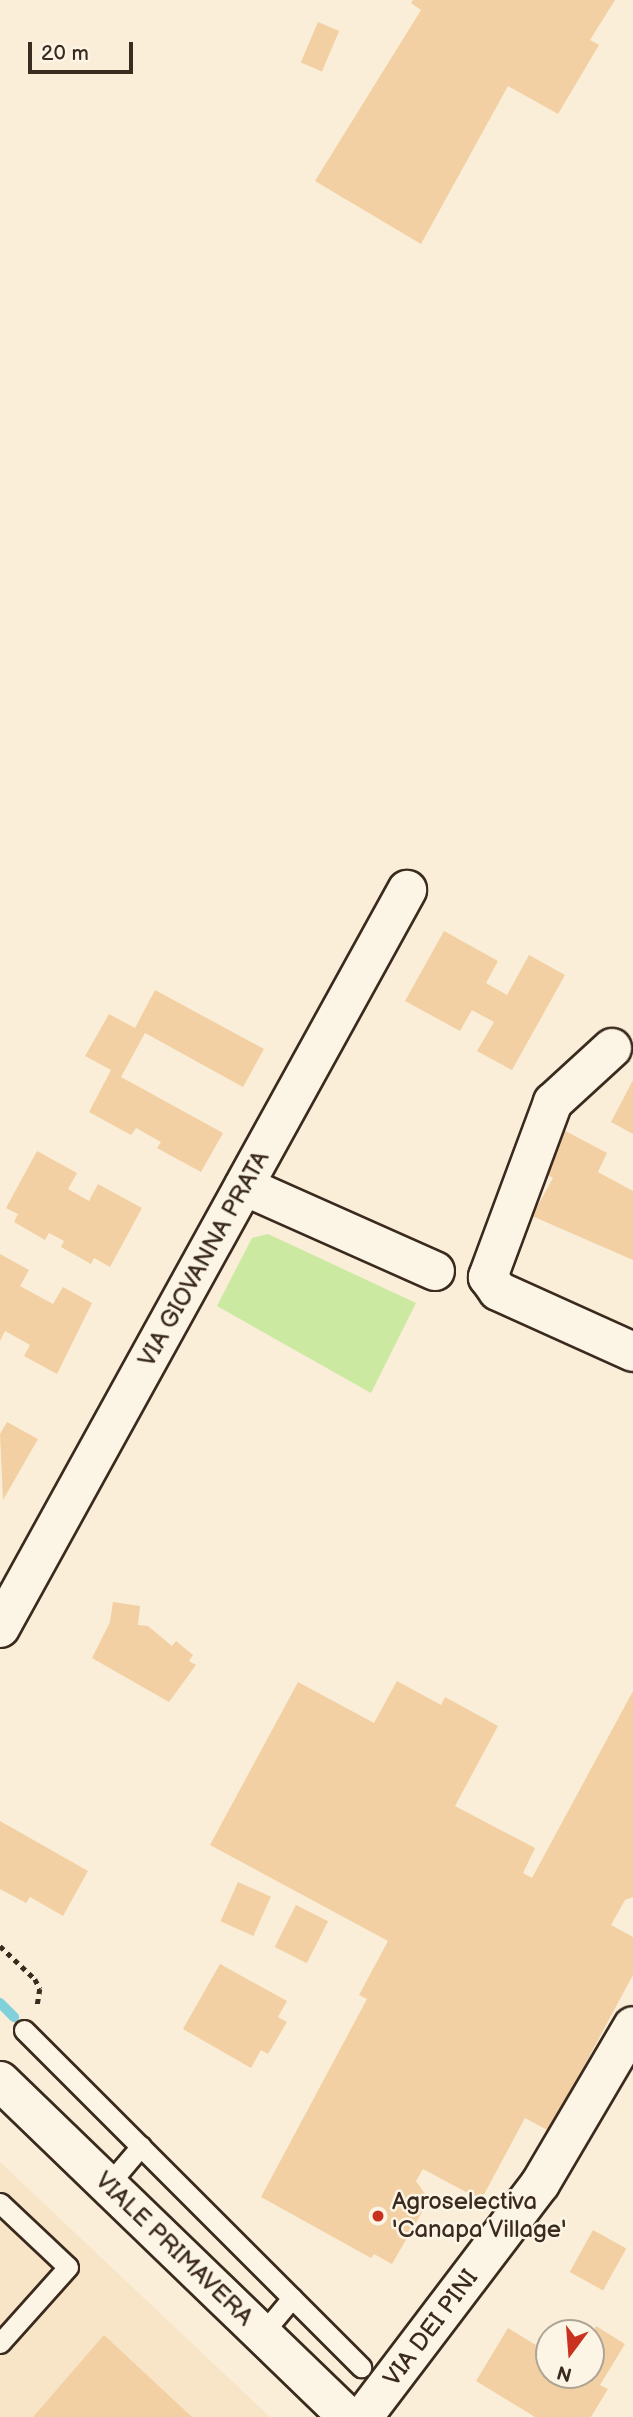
<!DOCTYPE html>
<style>
body{margin:0}
#map{position:relative;width:633px;height:2417px;overflow:hidden;background:#faeed8;font-family:"Balsamiq Sans",sans-serif}
div>[style]{position:absolute}
.built>*{inset:0;background:#f8e5c8}
.green>*{inset:0;background:#cbe9a1}
.stream>*{height:10px;margin:-5px;padding:0 5px;transform-origin:5px;border-radius:5px;background:#81d1da}
.building>*{inset:0;background:#f2d0a3;transform-origin:0 0}
.path>*{height:4.5px;margin-top:-2.25px;transform-origin:0;background:repeating-linear-gradient(90deg,#3b2a1e 0 5px,transparent 0 10px)}
.roads{filter:drop-shadow(2px 0 #3b2a1e) drop-shadow(-2px 0 #3b2a1e) drop-shadow(0 2px #3b2a1e) drop-shadow(0 -2px #3b2a1e)}
.lane>*{height:19px;margin:-9.5px;padding:0 9.5px;transform-origin:9.5px;border-radius:9.5px;background:#fcf5e5}
.street>*{height:38px;margin:-19px;padding:0 19px;transform-origin:19px;border-radius:19px;background:#fcf5e5}
.secondary>*{height:38px;margin:-19px;padding:0 19px;transform-origin:19px;border-radius:19px;background:#fcf5e5}
.dots>*{width:19px;height:19px;translate:-50% -50%;box-sizing:border-box;border:4px solid #fcf5e5;border-radius:50%}
span{translate:-50% -50%;white-space:nowrap;text-align:center;line-height:1.15;-webkit-text-stroke:5px #fcf5e5;paint-order:stroke}
.street-label{font-size:24px;color:#3b2a1e}
.poi-label{font-size:24px;color:#3b2a1e}
.left{translate:0 -50%;text-align:left}
.north{position:absolute;left:535px;top:2319px;width:70px;height:70px;box-sizing:border-box;background:#fcf5e5;border:2px solid #afa495;border-radius:50%;rotate:196deg;font-size:19px;font-weight:700;line-height:28px;text-align:center;color:#3b2a1e}
.north::after{content:'';display:block;margin:auto;width:24px;height:32px;background:#c8321e;clip-path:polygon(50% 0,100% 100%,50% 72%,0 100%)}
.scale{position:absolute;left:28px;top:42px;width:105px;height:32px;box-sizing:border-box;border:4px solid #3b2a1e;border-top:0;padding-left:9px;font-size:21px;line-height:24px;white-space:nowrap;color:#3b2a1e;-webkit-text-stroke:5px #fcf5e5;paint-order:stroke}
</style>
<div id="map">
<div class="built">
<i style="clip-path:polygon(0 2162px,270px 2417px,0 2417px)"></i>
</div>
<div class="green">
<i style="clip-path:polygon(268px 1234px,416px 1303px,371px 1393px,217px 1306px,252px 1238px)"></i>
</div>
<div class="stream">
<i style="left:0;top:2003px;width:20px;rotate:45deg"></i>
</div>
<div class="building">
<i style="clip-path:polygon(413px 0,615px 0,590px 40px,599px 45px,558px 114px,508px 86px,421px 244px,315px 181px,421px 10px,411px 3px)"></i>
<i style="left:318px;top:22px;width:23px;height:44px;rotate:23deg"></i>
<i style="clip-path:polygon(444px 931px,498px 961px,486px 983px,507px 995px,529px 955px,565px 975px,512px 1070px,477px 1051px,494px 1022px,472px 1010px,460px 1031px,405px 1001px)"></i>
<i style="clip-path:polygon(155px 990px,264px 1049px,243px 1087px,145px 1033px,121px 1077px,223px 1133px,201px 1172px,157px 1148px,161px 1142px,136px 1128px,131px 1135px,89px 1112px,111px 1070px,85px 1056px,109px 1014px,135px 1028px)"></i>
<i style="clip-path:polygon(633px 1080px,633px 1134px,611px 1122px)"></i>
<i style="clip-path:polygon(558px 1127px,607px 1153px,598px 1172px,633px 1191px,633px 1260px,532px 1216px,553px 1178px,543px 1172px)"></i>
<i style="clip-path:polygon(37px 1151px,77px 1173px,68px 1189px,89px 1201px,98px 1184px,142px 1208px,110px 1267px,94px 1258px,91px 1264px,61px 1247px,64px 1241px,49px 1233px,45px 1240px,14px 1222px,18px 1214px,6px 1208px)"></i>
<i style="clip-path:polygon(0 1254px,29px 1270px,20px 1286px,53px 1304px,63px 1287px,92px 1303px,57px 1374px,24px 1356px,30px 1345px,5px 1331px,0 1341px)"></i>
<i style="clip-path:polygon(7px 1422px,38px 1439px,3px 1500px,0 1434px)"></i>
<i style="clip-path:polygon(113px 1602px,140px 1606px,138px 1625px,148px 1626px,172px 1646px,176px 1641px,193px 1655px,189px 1661px,196px 1665px,169px 1702px,92px 1658px,110px 1622px)"></i>
<i style="clip-path:polygon(397px 1681px,441px 1705px,445px 1697px,498px 1726px,455px 1806px,535px 1848px,523px 1873px,532px 1878px,633px 1691px,633px 1897px,625px 1900px,611px 1925px,633px 1937px,633px 1975px,549px 2131px,525px 2118px,481px 2200px,423px 2169px,416px 2181px,429px 2200px,392px 2264px,374px 2254px,371px 2258px,261px 2197px,367px 1999px,359px 1995px,388px 1941px,210px 1845px,298px 1682px,374px 1723px)"></i>
<i style="clip-path:polygon(0 1821px,88px 1871px,63px 1916px,30px 1897px,26px 1903px,0 1889px)"></i>
<i style="left:238px;top:1882px;width:36px;height:43px;rotate:24deg"></i>
<i style="left:296px;top:1905px;width:36px;height:47px;rotate:27deg"></i>
<i style="clip-path:polygon(220px 1964px,287px 2001px,278px 2017px,287px 2022px,268px 2054px,261px 2050px,251px 2068px,183px 2029px)"></i>
<i style="left:593px;top:2230px;width:38px;height:48px;rotate:29deg"></i>
<i style="clip-path:polygon(596px 2326px,625px 2344px,600px 2385px,608px 2389px,591px 2417px,535px 2417px,476px 2381px,508px 2328px,549px 2353px,549px 2375px,591px 2375px,591px 2335px)"></i>
<i style="clip-path:polygon(104px 2335px,192px 2417px,33px 2417px)"></i>
</div>
<div class="path">
<i style="left:0;top:1946px;width:48px;rotate:43.3deg"></i>
<i style="left:35px;top:1979px;width:11px;rotate:63deg"></i>
<i style="left:40px;top:1989px;width:19px;rotate:99deg"></i>
</div>
<div class="roads">
<div class="lane">
<i style="left:24px;top:2030px;width:477px;rotate:45deg"></i>
<i style="left:108px;top:2185px;width:51px;rotate:-49.8deg"></i>
<i style="left:0;top:2203px;width:93px;rotate:43.3deg"></i>
<i style="left:68px;top:2267px;width:102px;rotate:131.8deg"></i>
<i style="left:262px;top:2334px;width:47px;rotate:-50.2deg"></i>
</div>
<div class="street">
<i style="left:612px;top:1048px;width:80px;rotate:137.5deg"></i>
<i style="left:553px;top:1102px;width:187px;rotate:110.4deg"></i>
<i style="left:488px;top:1277px;width:17px;rotate:54deg"></i>
<i style="left:498px;top:1291px;width:148px;rotate:24.3deg"></i>
<i style="left:244px;top:1186px;width:209px;rotate:24deg"></i>
<i style="left:0;top:1628px;width:843px;rotate:-61.12deg"></i>
<i style="left:363px;top:2417px;width:293px;rotate:-52.8deg"></i>
<i style="left:540px;top:2184px;width:183px;rotate:-59.5deg"></i>
</div>
<div class="secondary">
<i style="left:0;top:2081px;width:484px;rotate:44deg"></i>
</div>
</div>
<div class="dots">
<i style="left:378px;top:2216px;background:#c8321e"></i>
</div>
<div class="street-label">
<span style="left:204px;top:1259px;rotate:-61deg">VIA GIOVANNA PRATA</span>
<span style="left:174px;top:2249px;rotate:44deg">VIALE PRIMAVERA</span>
<span style="left:431px;top:2328px;rotate:-53deg">VIA DEI PINI</span>
</div>
<div class="poi-label">
<span class="left" style="left:392px;top:2216px">Agroselectiva<br>'Canapa Village'</span>
</div>
<div class="north">N</div>
<div class="scale">20 m</div>
</div>
